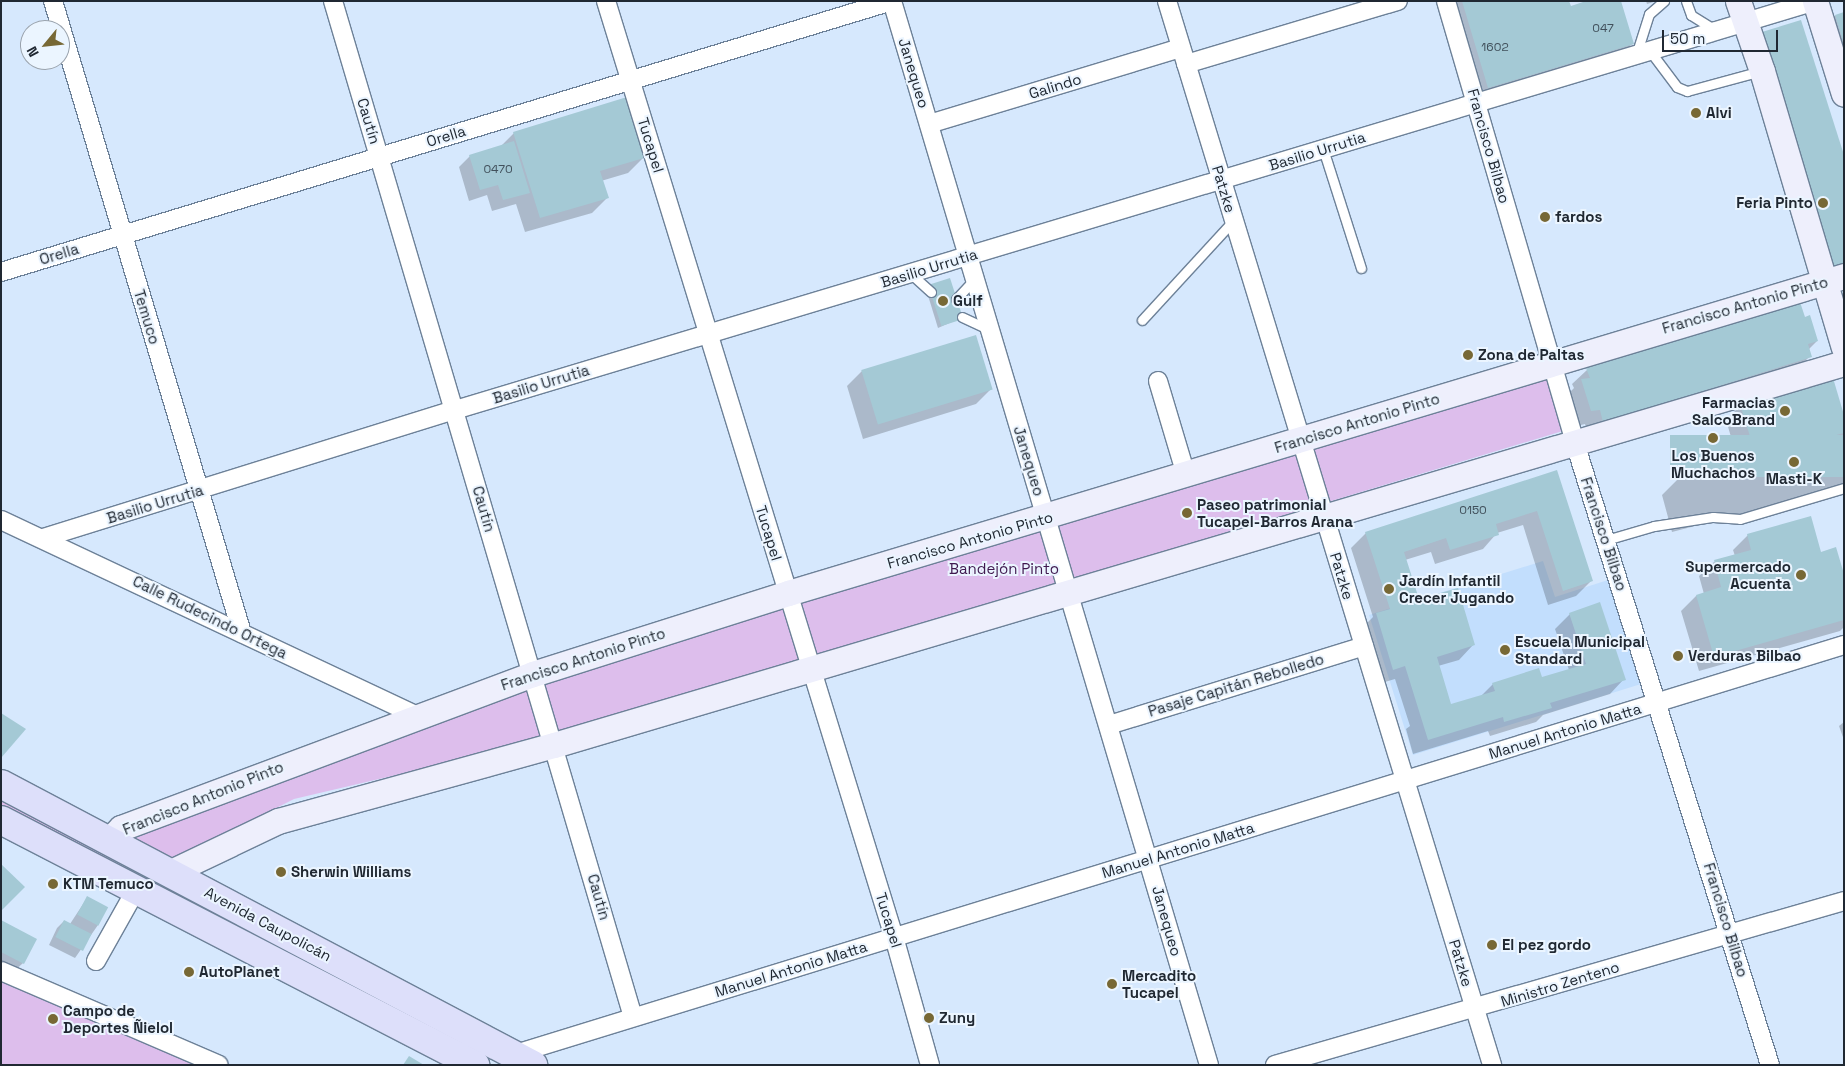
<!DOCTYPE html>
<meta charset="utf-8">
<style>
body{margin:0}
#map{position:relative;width:1845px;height:1066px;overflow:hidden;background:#d6e8fd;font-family:"Space Grotesk",sans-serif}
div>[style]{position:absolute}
.built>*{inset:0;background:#c2defd}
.green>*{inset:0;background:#ddbeec}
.shadow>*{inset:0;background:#0003}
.building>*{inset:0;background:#a4c9d5;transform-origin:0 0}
.roads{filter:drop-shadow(1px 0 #6d8198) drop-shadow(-1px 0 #6d8198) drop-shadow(0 1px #6d8198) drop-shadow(0 -1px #6d8198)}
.service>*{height:9px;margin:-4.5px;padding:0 4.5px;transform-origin:4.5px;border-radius:4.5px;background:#fff}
.minor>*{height:18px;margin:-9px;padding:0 9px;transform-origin:9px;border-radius:9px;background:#fff}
.secondary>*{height:25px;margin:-12.5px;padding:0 12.5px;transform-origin:12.5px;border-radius:12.5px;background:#eeeffc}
.primary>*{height:28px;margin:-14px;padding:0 14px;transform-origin:14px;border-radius:14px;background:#dddffa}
.dots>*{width:14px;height:14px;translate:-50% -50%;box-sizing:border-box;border:2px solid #ebf5ff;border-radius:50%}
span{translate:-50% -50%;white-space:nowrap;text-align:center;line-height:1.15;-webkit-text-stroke:4px #ebf5ff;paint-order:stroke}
.number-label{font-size:12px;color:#41505b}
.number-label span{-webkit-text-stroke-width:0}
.street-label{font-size:15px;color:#202832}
.poi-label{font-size:15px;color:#202832;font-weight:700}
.left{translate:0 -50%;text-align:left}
.right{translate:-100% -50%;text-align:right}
.park-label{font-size:15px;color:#3f184f}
.frame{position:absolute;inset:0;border:2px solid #202832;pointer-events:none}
.north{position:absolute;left:20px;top:20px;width:50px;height:50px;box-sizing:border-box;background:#ebf5ff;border:1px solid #9aa3ad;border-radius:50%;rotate:242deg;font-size:14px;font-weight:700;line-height:20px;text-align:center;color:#202832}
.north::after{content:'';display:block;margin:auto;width:18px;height:22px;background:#776835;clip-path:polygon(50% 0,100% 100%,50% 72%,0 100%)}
.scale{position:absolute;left:1662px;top:30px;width:116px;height:22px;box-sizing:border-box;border:2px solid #202832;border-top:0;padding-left:6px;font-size:15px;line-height:18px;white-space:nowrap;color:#202832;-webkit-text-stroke:4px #ebf5ff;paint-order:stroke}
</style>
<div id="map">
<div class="built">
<i style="clip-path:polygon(1543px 561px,1555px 597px,1608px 580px,1641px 684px,1413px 755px,1369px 615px)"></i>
</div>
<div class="green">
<i style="clip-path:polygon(1549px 372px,1566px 430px,528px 744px,294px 799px,167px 863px,125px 844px,129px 835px,508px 690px)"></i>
<i style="clip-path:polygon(1px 794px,488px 1053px,1px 809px)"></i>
<i style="clip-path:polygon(1px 974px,209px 1065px,1px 1065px)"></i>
</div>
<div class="shadow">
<i style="clip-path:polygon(1450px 1px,1568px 1px,1570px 7px,1632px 44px,1618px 58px,1473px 102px)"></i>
<i style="clip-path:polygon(1646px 1px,1657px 1px,1647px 4px)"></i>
<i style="clip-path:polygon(1844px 14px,1844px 99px,1820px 31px,1835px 16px)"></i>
<i style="clip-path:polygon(514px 133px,643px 158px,628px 173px,601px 181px,607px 198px,592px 213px,525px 232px,516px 204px,492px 211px,487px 195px,469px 201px,459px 167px,470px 156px,501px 146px)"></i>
<i style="clip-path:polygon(926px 289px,961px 318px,938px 328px)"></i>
<i style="clip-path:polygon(1804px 319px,1817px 341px,1808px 350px,1810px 356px,1795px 371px,1588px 436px,1585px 424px,1577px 426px,1567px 395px,1574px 388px,1572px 384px,1587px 370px)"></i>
<i style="clip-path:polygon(862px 371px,991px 389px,976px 404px,863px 439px,847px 386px)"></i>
<i style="clip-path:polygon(1741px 405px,1844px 420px,1844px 487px,1672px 532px,1662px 495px,1677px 480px,1739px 464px,1726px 420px)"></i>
<i style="clip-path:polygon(1556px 472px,1591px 581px,1576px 596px,1548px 605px,1523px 525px,1497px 533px,1483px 549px,1435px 564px,1431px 552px,1405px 560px,1418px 601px,1473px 645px,1459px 660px,1438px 666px,1447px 707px,1480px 697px,1493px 684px,1541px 679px,1569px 670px,1555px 629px,1570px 614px,1624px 679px,1610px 694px,1543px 715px,1536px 722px,1490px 736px,1488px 731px,1413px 754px,1406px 729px,1410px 726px,1395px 679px,1378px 684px,1361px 629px,1373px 617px,1351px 548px,1366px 533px)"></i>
<i style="clip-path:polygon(1748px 535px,1820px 553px,1844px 579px,1844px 627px,1840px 631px,1699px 671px,1681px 611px,1696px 596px,1704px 594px,1699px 576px,1714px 562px,1735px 556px,1733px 550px)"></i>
<i style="clip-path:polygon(1844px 722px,1844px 740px,1839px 726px)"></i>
<i style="clip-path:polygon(87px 898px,98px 925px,75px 958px,49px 945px,57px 928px,64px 921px,70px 924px)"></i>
<i style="clip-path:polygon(1px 921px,35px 939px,23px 963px,11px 974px,1px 969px)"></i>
</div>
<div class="building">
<i style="clip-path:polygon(1462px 1px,1569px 1px,1571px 6px,1586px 1px,1621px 1px,1634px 44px,1488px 88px)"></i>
<i style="clip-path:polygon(1844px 12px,1844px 41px,1843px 41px,1835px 15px)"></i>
<i style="clip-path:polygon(1801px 20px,1844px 155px,1844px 267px,1837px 269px,1832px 264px,1762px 32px)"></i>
<i style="clip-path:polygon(627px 97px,644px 158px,600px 171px,609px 198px,540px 218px,513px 132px)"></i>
<i style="clip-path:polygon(514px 141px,530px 193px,503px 200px,498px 185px,480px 190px,469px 155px)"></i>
<i style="left:950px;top:278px;width:43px;height:23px;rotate:72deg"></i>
<i style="clip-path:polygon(1800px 302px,1805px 317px,1810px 315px,1818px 341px,1808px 344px,1812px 357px,1603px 422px,1600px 410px,1591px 411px,1581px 379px,1590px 378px,1586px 368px)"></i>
<i style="left:976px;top:335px;width:57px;height:120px;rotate:73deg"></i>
<i style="clip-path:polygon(1833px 378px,1844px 415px,1844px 433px,1756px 456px,1740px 404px)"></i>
<i style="left:1844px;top:435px;width:42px;height:174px;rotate:90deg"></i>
<i style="clip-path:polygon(1557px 470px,1593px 581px,1563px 591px,1537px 511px,1496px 524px,1499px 535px,1450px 550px,1446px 538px,1404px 552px,1419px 599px,1458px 588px,1475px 645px,1437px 657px,1451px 704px,1495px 691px,1492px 683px,1539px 668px,1542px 677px,1586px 664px,1569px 613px,1600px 602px,1626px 680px,1550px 703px,1552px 708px,1504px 722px,1503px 717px,1428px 740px,1405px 666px,1393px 670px,1376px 613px,1390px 609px,1365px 532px)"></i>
<i style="clip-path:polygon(1811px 516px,1821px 552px,1836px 547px,1844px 574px,1844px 620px,1714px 657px,1696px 595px,1721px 587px,1714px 560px,1751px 550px,1747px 534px)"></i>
<i style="clip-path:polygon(1px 713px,26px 729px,1px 758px)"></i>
<i style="clip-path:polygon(1px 864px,25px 887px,1px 911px)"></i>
<i style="left:87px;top:896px;width:24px;height:21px;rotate:28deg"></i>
<i style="clip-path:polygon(1px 920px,37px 939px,24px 964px,1px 952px)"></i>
<i style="left:64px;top:920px;width:31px;height:19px;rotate:27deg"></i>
<i style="clip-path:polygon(409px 1056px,424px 1065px,403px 1065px)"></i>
</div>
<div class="roads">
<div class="service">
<i style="left:1686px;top:1px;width:15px;rotate:70deg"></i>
<i style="left:1691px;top:15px;width:31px;rotate:32deg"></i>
<i style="left:1650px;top:51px;width:45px;rotate:53.1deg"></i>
<i style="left:1677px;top:87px;width:11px;rotate:22deg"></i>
<i style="left:1687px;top:91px;width:77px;rotate:-15.1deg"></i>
<i style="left:1636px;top:55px;width:43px;rotate:-72.4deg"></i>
<i style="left:1649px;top:14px;width:20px;rotate:-41deg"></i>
<i style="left:1323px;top:149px;width:125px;rotate:72.3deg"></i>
<i style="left:911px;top:274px;width:27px;rotate:42deg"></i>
<i style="left:956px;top:299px;width:26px;rotate:-47deg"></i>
<i style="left:962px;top:317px;width:29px;rotate:25deg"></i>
<i style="left:1142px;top:320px;width:136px;rotate:-47.4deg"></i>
<i style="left:1606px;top:540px;width:50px;rotate:-16.3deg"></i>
<i style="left:1654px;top:526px;width:60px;rotate:-8.7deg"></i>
<i style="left:1713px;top:517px;width:27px;rotate:4deg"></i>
<i style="left:1740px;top:519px;width:109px;rotate:-16.6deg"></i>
</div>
<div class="minor">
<i style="left:53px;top:1px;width:660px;rotate:73.35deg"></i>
<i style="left:333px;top:1px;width:1059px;rotate:73.55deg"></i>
<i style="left:606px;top:1px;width:979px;rotate:72.9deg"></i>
<i style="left:894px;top:937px;width:133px;rotate:74.3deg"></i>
<i style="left:892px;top:1px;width:1110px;rotate:73.41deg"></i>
<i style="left:1167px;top:1px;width:1113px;rotate:73.01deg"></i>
<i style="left:1446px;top:1px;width:471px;rotate:73.7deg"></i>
<i style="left:1578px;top:453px;width:641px;rotate:72.58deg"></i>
<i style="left:1186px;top:64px;width:221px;rotate:-16.6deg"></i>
<i style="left:929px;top:124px;width:263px;rotate:-16.8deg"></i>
<i style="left:1px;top:272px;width:931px;rotate:-16.92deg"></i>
<i style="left:1158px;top:381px;width:98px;rotate:73.4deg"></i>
<i style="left:1px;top:520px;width:460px;rotate:25.2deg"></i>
<i style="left:43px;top:538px;width:431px;rotate:-17.3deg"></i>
<i style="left:455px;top:410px;width:1421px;rotate:-16.73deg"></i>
<i style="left:1109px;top:725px;width:267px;rotate:-17.2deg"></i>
<i style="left:96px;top:961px;width:84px;rotate:-60.7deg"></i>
<i style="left:1px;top:971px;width:237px;rotate:23.3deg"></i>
<i style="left:512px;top:1055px;width:1394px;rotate:-17.11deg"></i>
<i style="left:1275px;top:1065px;width:592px;rotate:-16.08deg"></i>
</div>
<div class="secondary">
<i style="left:1738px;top:1px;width:74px;rotate:71.1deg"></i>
<i style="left:1762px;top:71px;width:288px;rotate:73.5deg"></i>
<i style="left:1815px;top:1px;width:97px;rotate:72.7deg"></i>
<i style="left:110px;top:839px;width:16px;rotate:-45deg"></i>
<i style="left:121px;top:828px;width:440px;rotate:-20.5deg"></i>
<i style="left:533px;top:674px;width:268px;rotate:-17.6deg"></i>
<i style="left:788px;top:593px;width:1103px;rotate:-16.71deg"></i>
<i style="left:171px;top:872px;width:119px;rotate:-25.5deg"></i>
<i style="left:278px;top:821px;width:286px;rotate:-15.4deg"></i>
<i style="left:554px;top:745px;width:1345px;rotate:-16.5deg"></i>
</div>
<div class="primary">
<i style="left:1px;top:784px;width:602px;rotate:27.84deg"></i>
<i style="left:1px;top:820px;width:534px;rotate:27.33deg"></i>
</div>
</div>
<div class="dots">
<i style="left:1696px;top:113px;background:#776835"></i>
<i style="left:1823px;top:203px;background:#776835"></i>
<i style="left:1545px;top:217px;background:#776835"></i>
<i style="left:943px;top:301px;background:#776835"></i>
<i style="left:1468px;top:355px;background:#776835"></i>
<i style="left:1785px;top:411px;background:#776835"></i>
<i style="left:1713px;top:438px;background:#776835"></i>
<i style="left:1794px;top:462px;background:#776835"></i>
<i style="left:1187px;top:513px;background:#776835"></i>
<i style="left:1801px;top:575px;background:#776835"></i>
<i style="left:1389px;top:589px;background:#776835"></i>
<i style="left:1505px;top:650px;background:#776835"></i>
<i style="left:1678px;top:656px;background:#776835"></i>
<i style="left:281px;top:872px;background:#776835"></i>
<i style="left:53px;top:884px;background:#776835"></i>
<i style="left:1492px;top:945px;background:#776835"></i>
<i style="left:189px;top:972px;background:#776835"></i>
<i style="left:1112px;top:984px;background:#776835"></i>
<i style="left:929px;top:1018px;background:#776835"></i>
<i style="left:53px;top:1019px;background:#776835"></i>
</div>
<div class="number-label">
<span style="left:1603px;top:29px">047</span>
<span style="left:1495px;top:48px">1602</span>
<span style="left:498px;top:170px">0470</span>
<span style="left:1473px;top:511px">0150</span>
</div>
<div class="street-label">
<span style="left:914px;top:73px;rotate:73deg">Janequeo</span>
<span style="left:1055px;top:86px;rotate:-17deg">Galindo</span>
<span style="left:369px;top:121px;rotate:73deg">Cautín</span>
<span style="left:446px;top:136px;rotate:-17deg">Orella</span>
<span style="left:651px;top:145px;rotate:73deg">Tucapel</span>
<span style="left:1489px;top:146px;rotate:74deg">Francisco Bilbao</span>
<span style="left:1317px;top:151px;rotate:-17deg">Basilio Urrutia</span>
<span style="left:1224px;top:189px;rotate:73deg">Patzke</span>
<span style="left:59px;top:254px;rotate:-17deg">Orella</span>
<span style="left:929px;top:268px;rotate:-17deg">Basilio Urrutia</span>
<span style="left:1745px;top:305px;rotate:-16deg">Francisco Antonio Pinto</span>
<span style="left:147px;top:317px;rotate:73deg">Temuco</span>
<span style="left:541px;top:384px;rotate:-17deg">Basilio Urrutia</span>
<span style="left:1357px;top:423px;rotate:-17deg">Francisco Antonio Pinto</span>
<span style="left:1029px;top:461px;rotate:73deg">Janequeo</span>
<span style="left:155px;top:504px;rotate:-17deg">Basilio Urrutia</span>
<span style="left:484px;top:509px;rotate:74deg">Cautín</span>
<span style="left:769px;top:533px;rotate:73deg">Tucapel</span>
<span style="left:1604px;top:534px;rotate:72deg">Francisco Bilbao</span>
<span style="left:970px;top:540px;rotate:-16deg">Francisco Antonio Pinto</span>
<span style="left:1342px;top:576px;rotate:73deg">Patzke</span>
<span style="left:210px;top:617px;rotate:26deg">Calle Rudecindo Ortega</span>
<span style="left:583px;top:659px;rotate:-18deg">Francisco Antonio Pinto</span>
<span style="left:1236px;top:685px;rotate:-17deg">Pasaje Capitán Rebolledo</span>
<span style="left:1565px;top:731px;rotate:-17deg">Manuel Antonio Matta</span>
<span style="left:203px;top:798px;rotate:-22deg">Francisco Antonio Pinto</span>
<span style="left:1178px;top:850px;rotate:-17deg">Manuel Antonio Matta</span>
<span style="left:599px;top:897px;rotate:74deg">Cautín</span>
<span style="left:889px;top:920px;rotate:73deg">Tucapel</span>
<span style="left:1726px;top:920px;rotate:73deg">Francisco Bilbao</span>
<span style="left:1167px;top:921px;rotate:74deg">Janequeo</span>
<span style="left:268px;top:924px;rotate:28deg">Avenida Caupolicán</span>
<span style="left:1461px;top:963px;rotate:73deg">Patzke</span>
<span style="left:791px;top:969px;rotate:-17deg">Manuel Antonio Matta</span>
<span style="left:1560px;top:984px;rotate:-17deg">Ministro Zenteno</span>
</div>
<div class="poi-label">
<span class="left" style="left:1706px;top:113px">Alvi</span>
<span class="right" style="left:1813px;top:203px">Feria Pinto</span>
<span class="left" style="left:1555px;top:217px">fardos</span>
<span class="left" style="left:953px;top:301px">Gulf</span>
<span class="left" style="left:1478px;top:355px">Zona de Paltas</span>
<span class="right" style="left:1775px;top:411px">Farmacias<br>SalcoBrand</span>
<span style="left:1713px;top:464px">Los Buenos<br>Muchachos</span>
<span style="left:1794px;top:479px">Masti-K</span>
<span class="left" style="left:1197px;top:513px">Paseo patrimonial<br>Tucapel-Barros Arana</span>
<span class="right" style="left:1791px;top:575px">Supermercado<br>Acuenta</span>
<span class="left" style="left:1399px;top:589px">Jardín Infantil<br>Crecer Jugando</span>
<span class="left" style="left:1515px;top:650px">Escuela Municipal<br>Standard</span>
<span class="left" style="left:1688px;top:656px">Verduras Bilbao</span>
<span class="left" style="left:291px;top:872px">Sherwin Williams</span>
<span class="left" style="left:63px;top:884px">KTM Temuco</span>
<span class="left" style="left:1502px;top:945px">El pez gordo</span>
<span class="left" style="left:199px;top:972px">AutoPlanet</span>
<span class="left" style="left:1122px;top:984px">Mercadito<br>Tucapel</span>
<span class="left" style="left:63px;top:1019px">Campo de<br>Deportes Ñielol</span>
<span class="left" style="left:939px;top:1018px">Zuny</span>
</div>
<div class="park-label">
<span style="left:1004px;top:569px">Bandejón Pinto</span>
</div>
<div class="frame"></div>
<div class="north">N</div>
<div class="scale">50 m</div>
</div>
